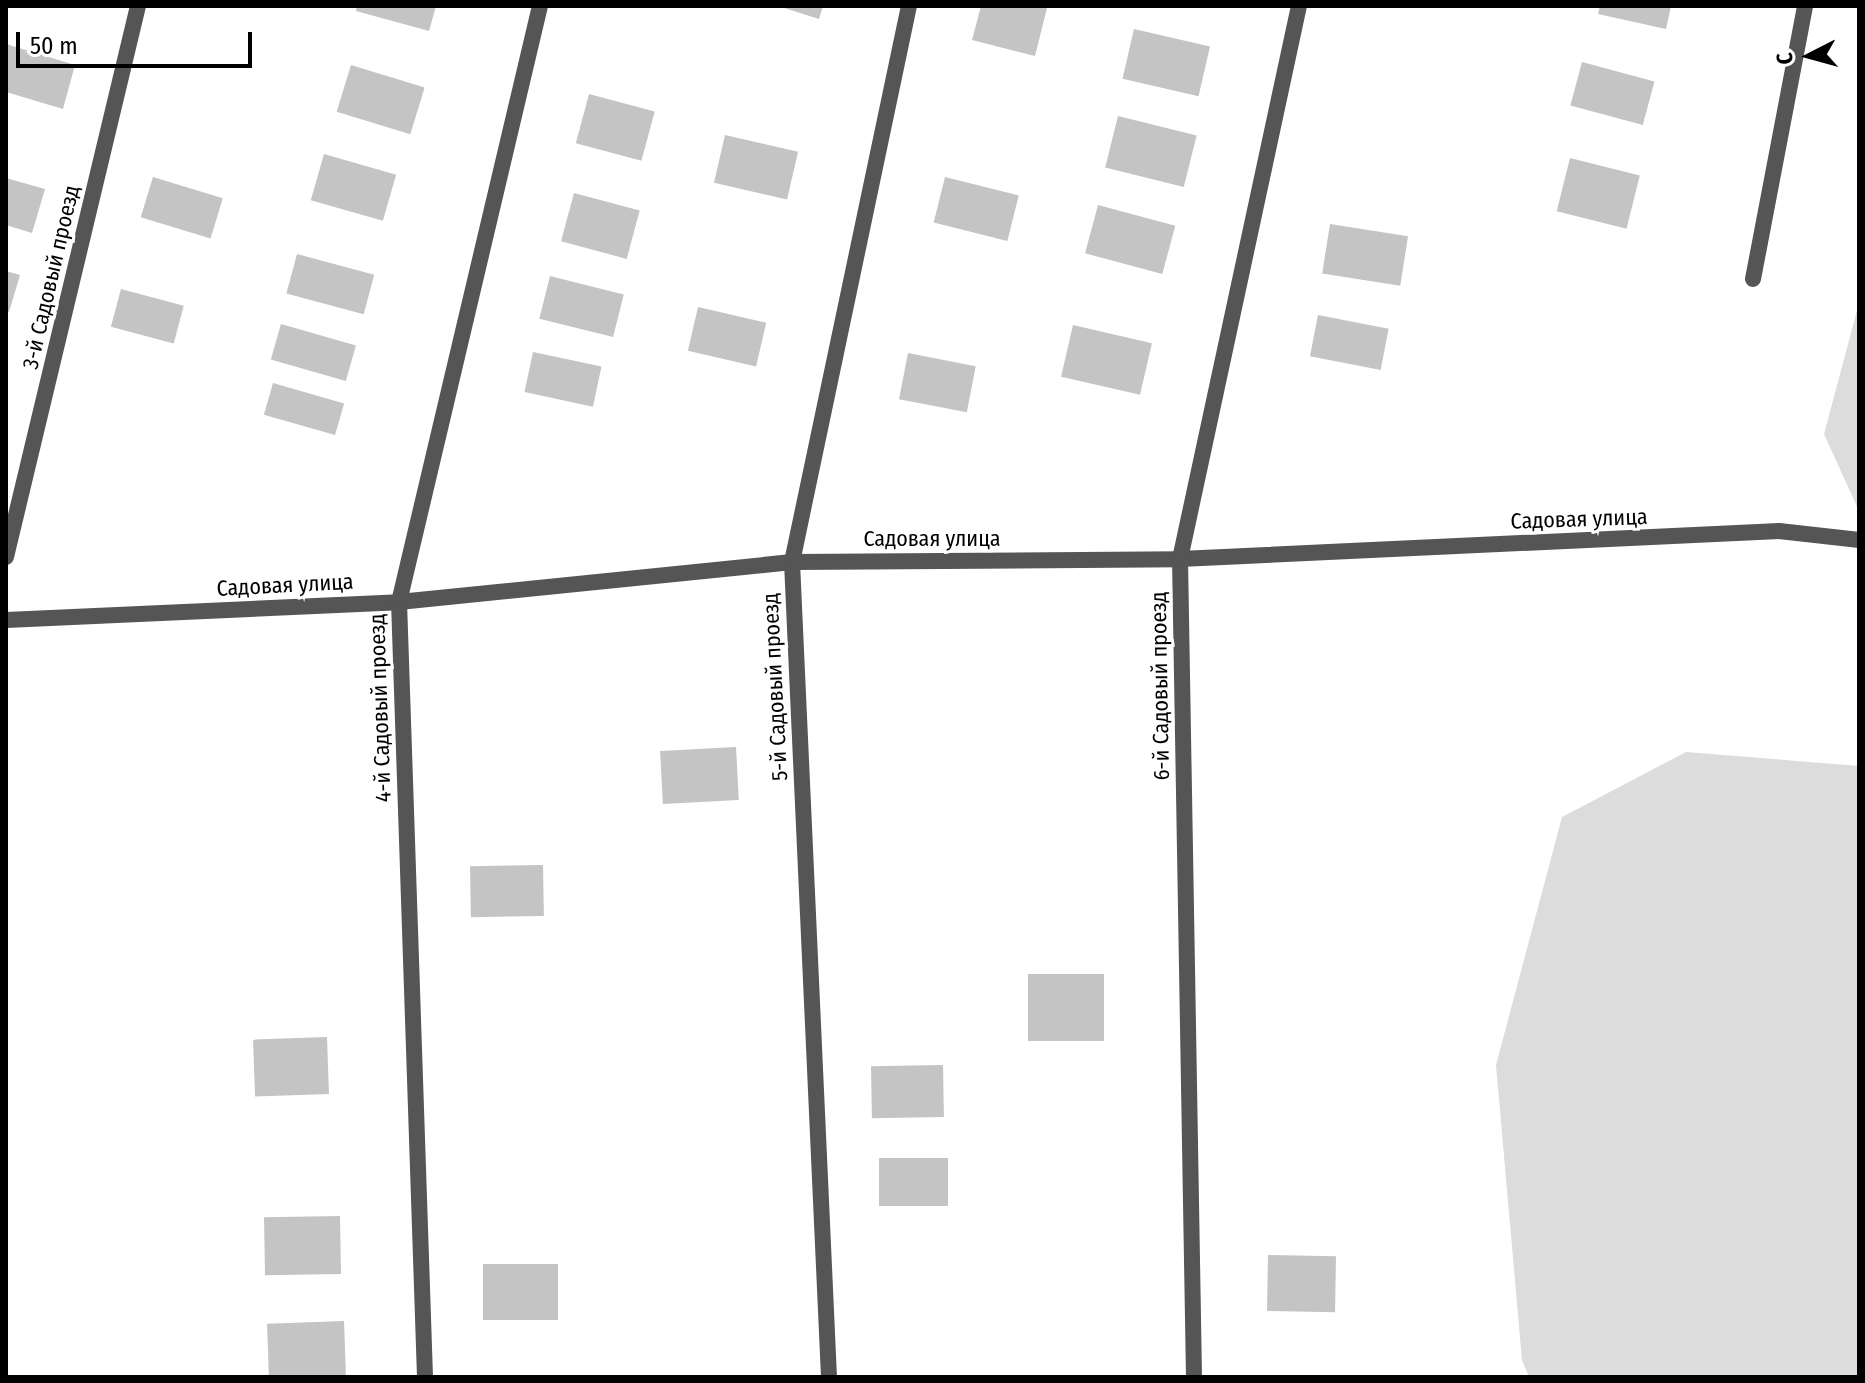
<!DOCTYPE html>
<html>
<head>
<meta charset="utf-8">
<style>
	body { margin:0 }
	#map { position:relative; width:1865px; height:1383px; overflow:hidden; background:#fff; font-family:"Fira Sans Condensed",sans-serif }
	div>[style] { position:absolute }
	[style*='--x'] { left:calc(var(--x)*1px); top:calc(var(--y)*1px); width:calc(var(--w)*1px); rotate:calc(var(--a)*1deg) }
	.green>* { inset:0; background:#dcdcdc }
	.building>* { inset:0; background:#c4c4c4; transform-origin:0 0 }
	.minor>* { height:16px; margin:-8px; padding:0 8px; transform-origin:8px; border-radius:8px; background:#555 }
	span { translate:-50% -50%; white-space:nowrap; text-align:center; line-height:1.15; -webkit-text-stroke:6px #fff; paint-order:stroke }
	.street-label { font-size:22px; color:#000 }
	.frame { position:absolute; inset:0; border:8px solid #000; pointer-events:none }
	.north { position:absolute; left:1769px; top:16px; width:80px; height:80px; -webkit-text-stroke:6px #fff; paint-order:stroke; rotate:264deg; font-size:22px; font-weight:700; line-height:32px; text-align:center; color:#000 }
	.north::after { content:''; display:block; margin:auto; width:28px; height:36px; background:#000; clip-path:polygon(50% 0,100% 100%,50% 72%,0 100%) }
	.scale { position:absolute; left:16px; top:32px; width:236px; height:36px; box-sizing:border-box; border:4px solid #000; border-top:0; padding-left:10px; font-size:24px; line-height:28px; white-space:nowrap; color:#000; -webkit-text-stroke:6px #fff; paint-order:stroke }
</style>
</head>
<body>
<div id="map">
	<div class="green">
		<div style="clip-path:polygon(1859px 303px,1859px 511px,1824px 434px)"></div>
		<div style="clip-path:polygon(1686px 752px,1859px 766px,1859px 1377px,1529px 1377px,1522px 1360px,1496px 1065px,1562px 817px)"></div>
	</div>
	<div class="building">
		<div style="clip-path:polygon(357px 6px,436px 6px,429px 31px,356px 11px)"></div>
		<div style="clip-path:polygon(778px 6px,823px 6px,819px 19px)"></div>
		<div style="clip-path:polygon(981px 6px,1047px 8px,1035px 56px,972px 40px)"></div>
		<div style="clip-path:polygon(1600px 6px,1671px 6px,1666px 29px,1598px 14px)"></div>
		<div style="left:1134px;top:29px;width:78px;height:51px;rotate:13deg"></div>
		<div style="clip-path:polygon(6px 44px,75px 65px,63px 109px,6px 92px)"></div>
		<div style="left:1582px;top:62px;width:75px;height:45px;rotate:15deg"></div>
		<div style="left:351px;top:65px;width:77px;height:49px;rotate:17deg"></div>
		<div style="left:589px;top:94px;width:68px;height:51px;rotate:15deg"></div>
		<div style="left:1118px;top:116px;width:81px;height:53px;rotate:14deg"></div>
		<div style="left:725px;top:135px;width:75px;height:49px;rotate:13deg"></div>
		<div style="left:324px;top:154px;width:75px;height:48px;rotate:16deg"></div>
		<div style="left:1570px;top:158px;width:72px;height:55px;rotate:14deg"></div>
		<div style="left:153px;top:177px;width:73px;height:42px;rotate:17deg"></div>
		<div style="left:945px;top:177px;width:76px;height:47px;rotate:14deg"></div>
		<div style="clip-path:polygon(6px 178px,45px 189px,32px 233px,6px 225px)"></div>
		<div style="left:574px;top:193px;width:68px;height:50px;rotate:15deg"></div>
		<div style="left:1098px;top:205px;width:80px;height:50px;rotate:15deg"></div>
		<div style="left:1330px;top:224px;width:79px;height:50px;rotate:9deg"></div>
		<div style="left:297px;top:254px;width:80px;height:41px;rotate:15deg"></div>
		<div style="clip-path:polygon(6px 271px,20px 275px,9px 312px,6px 311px)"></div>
		<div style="left:550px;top:276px;width:76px;height:44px;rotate:14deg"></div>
		<div style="left:121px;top:289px;width:65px;height:39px;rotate:15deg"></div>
		<div style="left:698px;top:307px;width:70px;height:45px;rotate:13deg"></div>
		<div style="left:1318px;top:315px;width:72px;height:42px;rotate:11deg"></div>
		<div style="left:281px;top:324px;width:78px;height:37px;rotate:16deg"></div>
		<div style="left:1073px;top:325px;width:81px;height:53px;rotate:13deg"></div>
		<div style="left:533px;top:352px;width:70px;height:41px;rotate:12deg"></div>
		<div style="left:908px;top:353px;width:69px;height:47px;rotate:11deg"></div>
		<div style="left:273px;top:383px;width:74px;height:33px;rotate:16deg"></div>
		<div style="left:736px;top:747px;width:53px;height:76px;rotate:87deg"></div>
		<div style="left:543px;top:865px;width:51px;height:73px;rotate:89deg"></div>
		<div style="left:1028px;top:974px;width:76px;height:67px"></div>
		<div style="left:327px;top:1037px;width:57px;height:74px;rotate:88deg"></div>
		<div style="left:943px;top:1065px;width:52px;height:72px;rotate:89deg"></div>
		<div style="left:879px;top:1158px;width:69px;height:48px"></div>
		<div style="left:340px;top:1216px;width:58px;height:76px;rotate:89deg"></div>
		<div style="left:1268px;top:1255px;width:68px;height:56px;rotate:1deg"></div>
		<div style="left:483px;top:1264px;width:75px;height:56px"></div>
		<div style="left:344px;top:1321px;width:56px;height:77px;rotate:88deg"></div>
	</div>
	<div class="minor">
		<div style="--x:1753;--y:279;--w:278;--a:-79.2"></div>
		<div style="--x:6;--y:557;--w:567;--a:-76.53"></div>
		<div style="--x:6;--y:620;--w:393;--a:-2.6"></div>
		<div style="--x:399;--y:602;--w:395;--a:-5.8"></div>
		<div style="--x:792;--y:562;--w:388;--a:-0.4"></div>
		<div style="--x:1180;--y:559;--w:600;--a:-2.68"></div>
		<div style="--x:1779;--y:531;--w:81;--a:6.4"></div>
		<div style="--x:425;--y:1377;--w:775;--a:-91.92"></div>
		<div style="--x:399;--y:602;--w:612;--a:-76.69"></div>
		<div style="--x:829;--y:1377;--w:816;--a:-92.6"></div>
		<div style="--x:792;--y:562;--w:568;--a:-78.12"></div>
		<div style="--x:1194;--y:1377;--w:818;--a:-90.98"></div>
		<div style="--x:1180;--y:559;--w:566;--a:-77.86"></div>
	</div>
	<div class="street-label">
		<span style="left:51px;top:277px;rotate:-77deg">3-й Садовый проезд</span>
		<span style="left:1579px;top:519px;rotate:-2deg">Садовая улица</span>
		<span style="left:932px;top:539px">Садовая улица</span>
		<span style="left:285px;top:585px;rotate:-3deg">Садовая улица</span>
		<span style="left:1160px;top:686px;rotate:-91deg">6-й Садовый проезд</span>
		<span style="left:775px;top:687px;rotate:-93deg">5-й Садовый проезд</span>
		<span style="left:380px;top:708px;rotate:-92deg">4-й Садовый проезд</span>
	</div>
	<div class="frame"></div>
	<div class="north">С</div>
	<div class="scale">50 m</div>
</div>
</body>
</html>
